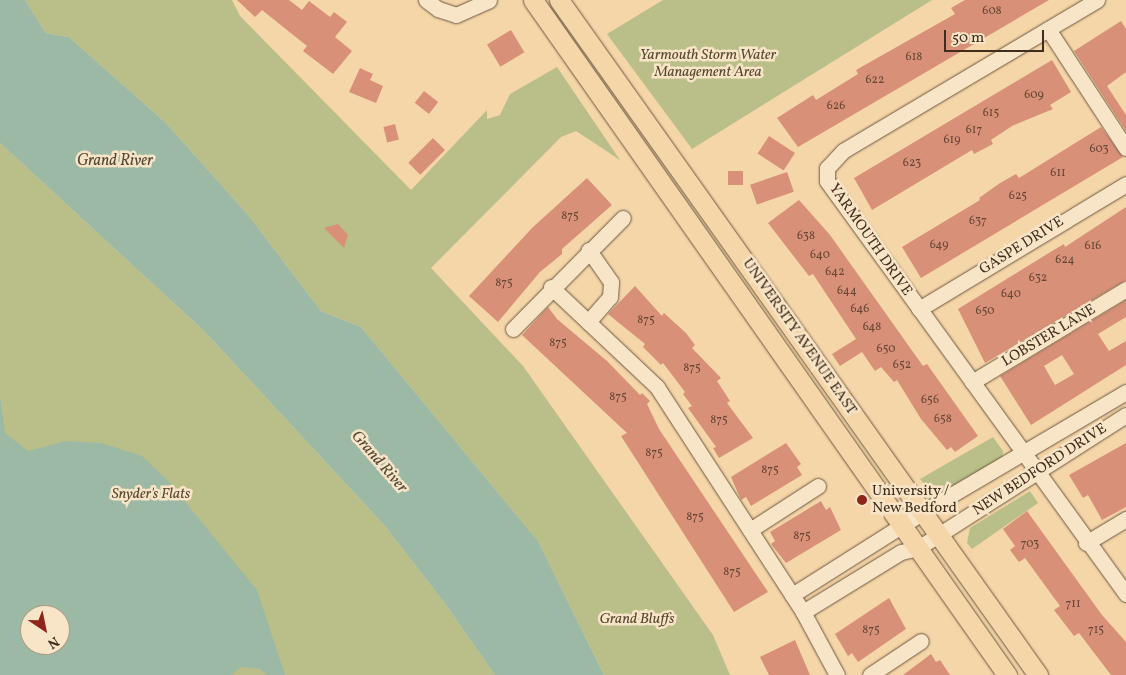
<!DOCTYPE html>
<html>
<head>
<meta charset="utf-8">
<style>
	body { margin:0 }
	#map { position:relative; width:1126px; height:675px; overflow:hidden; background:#f5d6a8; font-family:Vollkorn,serif }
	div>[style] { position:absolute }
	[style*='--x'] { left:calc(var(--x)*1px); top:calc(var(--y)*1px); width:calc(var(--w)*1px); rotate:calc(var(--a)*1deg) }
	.green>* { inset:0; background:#babe89 }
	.water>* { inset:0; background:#9cb9a6 }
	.building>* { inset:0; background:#d99078; transform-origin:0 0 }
	.roads { filter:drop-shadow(0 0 1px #6d5740) drop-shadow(0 0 1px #6d5740) }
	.minor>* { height:15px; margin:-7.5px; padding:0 7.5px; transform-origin:7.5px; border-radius:7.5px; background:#f8e4c6 }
	.major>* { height:19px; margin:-9.5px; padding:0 9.5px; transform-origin:9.5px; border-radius:9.5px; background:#f5d6a8 }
	.dots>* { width:14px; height:14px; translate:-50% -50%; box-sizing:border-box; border:2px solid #f8e4c6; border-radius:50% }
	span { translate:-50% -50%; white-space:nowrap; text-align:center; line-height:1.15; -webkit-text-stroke:5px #f8e4c6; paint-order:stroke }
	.number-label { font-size:12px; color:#664634 }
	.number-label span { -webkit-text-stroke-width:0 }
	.park-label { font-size:15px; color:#584a33; font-style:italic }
	.street-label { font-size:15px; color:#402d1d }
	.poi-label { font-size:15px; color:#402d1d }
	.left { translate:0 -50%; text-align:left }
	.water-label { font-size:16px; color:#524938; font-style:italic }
	.north { position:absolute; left:20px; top:605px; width:50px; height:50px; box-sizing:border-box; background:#f8e4c6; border:1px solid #ae9b82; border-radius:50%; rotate:146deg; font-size:14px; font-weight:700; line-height:20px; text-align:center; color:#402d1d }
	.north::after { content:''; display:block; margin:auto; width:18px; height:22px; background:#8f2418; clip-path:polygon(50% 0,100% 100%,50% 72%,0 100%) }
	.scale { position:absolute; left:944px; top:30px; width:100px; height:22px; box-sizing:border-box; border:2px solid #402d1d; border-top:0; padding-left:6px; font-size:15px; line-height:18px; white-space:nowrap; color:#402d1d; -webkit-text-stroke:4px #f8e4c6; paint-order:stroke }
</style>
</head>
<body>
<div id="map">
	<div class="green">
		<div style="clip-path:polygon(25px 0,232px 0,240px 16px,411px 190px,487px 110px,487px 119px,500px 115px,510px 94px,557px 67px,620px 160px,576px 131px,561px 137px,431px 268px,523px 366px,713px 635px,730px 675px,604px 675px,538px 541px,361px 327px,321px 311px,249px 216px,166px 123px,69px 37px,46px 33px)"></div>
		<div style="clip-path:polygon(663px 0,932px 0,692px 149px,607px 34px)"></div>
		<div style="clip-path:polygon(evenodd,0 143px,204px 331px,385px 526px,446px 605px,495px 675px,0 675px,0 143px,30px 615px,60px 615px,60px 645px,30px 645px,30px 615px)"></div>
		<div style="clip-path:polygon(993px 437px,1003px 451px,1002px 460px,951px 492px,928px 489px,920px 479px)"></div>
		<div style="clip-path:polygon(1030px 491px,1038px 503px,972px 549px,967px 543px,970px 528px)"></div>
	</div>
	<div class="water">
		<div style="clip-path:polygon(0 0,25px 0,46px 33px,69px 37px,166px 123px,249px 216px,321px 311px,361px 327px,538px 541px,604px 675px,495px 675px,446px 605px,385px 526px,204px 331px,0 143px)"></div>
		<div style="clip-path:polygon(evenodd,0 396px,5px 433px,28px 451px,66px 441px,101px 443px,142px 456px,169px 482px,257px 590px,285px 675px,267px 675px,260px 669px,241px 667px,231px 675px,0 675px,0 396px,30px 615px,60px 615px,60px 645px,30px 645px,30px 615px)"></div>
	</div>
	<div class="building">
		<div style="clip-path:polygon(237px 0,289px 0,302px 10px,309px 1px,330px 17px,334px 12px,347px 22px,335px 37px,352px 51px,333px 74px,303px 51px,307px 46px,262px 10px,255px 17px)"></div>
		<div style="clip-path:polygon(965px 0,1049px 0,798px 147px,777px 118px,813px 95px,816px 100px,858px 74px,856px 70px,955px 14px,951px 8px)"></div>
		<div style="clip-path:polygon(1121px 21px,1126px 29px,1126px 72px,1107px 86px,1126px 115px,1126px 131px,1074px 51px)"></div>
		<div style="left:511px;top:30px;width:26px;height:28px;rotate:59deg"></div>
		<div style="clip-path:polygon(1052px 60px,1071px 92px,1050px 105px,1053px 109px,1012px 126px,991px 140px,993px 144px,974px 154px,972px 150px,872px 210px,854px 178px)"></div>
		<div style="clip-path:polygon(360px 68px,373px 74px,370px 80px,383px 86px,376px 103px,349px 92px)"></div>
		<div style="left:424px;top:91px;width:18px;height:15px;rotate:38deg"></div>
		<div style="left:395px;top:124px;width:16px;height:12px;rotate:76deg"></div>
		<div style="clip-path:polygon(1101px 127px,1123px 157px,921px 278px,902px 247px,980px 200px,979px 198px,1000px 183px,1016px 174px,1019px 178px)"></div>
		<div style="left:769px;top:136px;width:31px;height:21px;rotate:33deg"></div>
		<div style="left:433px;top:138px;width:17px;height:35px;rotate:45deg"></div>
		<div style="left:728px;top:171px;width:15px;height:14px"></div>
		<div style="left:787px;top:172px;width:21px;height:39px;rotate:71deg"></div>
		<div style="clip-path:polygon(587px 178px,612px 205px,562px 249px,562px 254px,540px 272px,498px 322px,469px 296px,532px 228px)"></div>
		<div style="clip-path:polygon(799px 200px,830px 235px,923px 366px,927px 364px,978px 436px,955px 452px,951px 447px,947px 450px,921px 419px,897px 380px,894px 382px,881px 367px,875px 371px,862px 352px,840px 366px,832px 354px,856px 339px,813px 274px,809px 276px,768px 223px)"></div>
		<div style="clip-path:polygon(1126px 207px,1126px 280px,985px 363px,958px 309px,1052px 251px,1064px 244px,1065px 247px)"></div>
		<div style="clip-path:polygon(338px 224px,348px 235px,344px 248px,324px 228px)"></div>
		<div style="clip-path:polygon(635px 286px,662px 316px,664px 313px,686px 333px,695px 345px,692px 348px,721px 378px,717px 381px,730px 401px,727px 403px,753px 438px,719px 458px,713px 448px,716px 447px,688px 408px,692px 406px,683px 394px,685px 392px,663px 363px,661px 365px,643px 347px,645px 344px,608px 314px)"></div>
		<div style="clip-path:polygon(evenodd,1126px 300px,1126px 317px,1098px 334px,1109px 351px,1126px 341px,1126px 365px,1031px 425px,1000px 376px,1126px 300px,1062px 355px,1074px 374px,1055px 385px,1044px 366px,1062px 355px)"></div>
		<div style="clip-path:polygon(548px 307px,557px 319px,607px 361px,640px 395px,642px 393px,650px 401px,647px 404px,659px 429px,768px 592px,734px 612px,621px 436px,627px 433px,522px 335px)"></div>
		<div style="clip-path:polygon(786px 443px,801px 464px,797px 467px,802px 475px,751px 506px,746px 497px,741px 500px,731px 477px)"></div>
		<div style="clip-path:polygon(1126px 443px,1126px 507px,1102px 520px,1088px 495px,1083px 498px,1069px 475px)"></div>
		<div style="clip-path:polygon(821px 501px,826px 510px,830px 507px,841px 530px,786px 563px,771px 544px,775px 541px,770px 532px)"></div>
		<div style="clip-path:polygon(1027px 511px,1102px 615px,1126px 642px,1126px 675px,1111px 675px,1079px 633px,1074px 636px,1054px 610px,1060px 606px,1025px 558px,1019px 562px,1010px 550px,1015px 546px,1003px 529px)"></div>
		<div style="clip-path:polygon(889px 598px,906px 629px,858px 662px,852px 653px,848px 656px,835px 634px)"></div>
		<div style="clip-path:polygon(795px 640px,810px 675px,769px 675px,760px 657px)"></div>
		<div style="clip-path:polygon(931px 654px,936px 662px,940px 660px,950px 675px,903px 675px)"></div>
	</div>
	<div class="roads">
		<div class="minor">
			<div style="--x:426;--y:0;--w:15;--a:37"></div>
			<div style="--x:438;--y:9;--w:19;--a:18"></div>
			<div style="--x:456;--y:15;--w:36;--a:-24"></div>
			<div style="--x:1097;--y:0;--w:295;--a:149.3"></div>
			<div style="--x:843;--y:151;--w:23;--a:133"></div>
			<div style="--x:827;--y:168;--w:13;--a:90"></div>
			<div style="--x:827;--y:181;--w:510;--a:54.1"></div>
			<div style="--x:1048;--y:29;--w:142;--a:56.8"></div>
			<div style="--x:551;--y:287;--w:146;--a:43.3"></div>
			<div style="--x:657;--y:387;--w:268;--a:57"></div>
			<div style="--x:803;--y:612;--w:72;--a:61.6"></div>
			<div style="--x:919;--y:309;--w:242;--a:-31.1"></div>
			<div style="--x:588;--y:322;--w:33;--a:-49"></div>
			<div style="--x:610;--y:297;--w:15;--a:-86"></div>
			<div style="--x:611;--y:282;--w:39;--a:-125"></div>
			<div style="--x:513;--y:329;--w:156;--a:-45.3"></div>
			<div style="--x:972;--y:382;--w:180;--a:-31.1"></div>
			<div style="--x:750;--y:530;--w:81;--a:-32.9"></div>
			<div style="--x:1086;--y:543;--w:47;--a:-31"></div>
			<div style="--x:792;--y:595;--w:170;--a:-32.3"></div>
			<div style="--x:936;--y:504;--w:221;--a:-30.5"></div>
			<div style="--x:803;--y:612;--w:115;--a:-31.5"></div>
			<div style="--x:901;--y:552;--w:17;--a:-13"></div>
			<div style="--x:918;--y:548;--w:247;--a:-32.6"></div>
			<div style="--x:870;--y:675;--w:61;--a:-33.7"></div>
		</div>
		<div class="major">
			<div style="--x:533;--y:0;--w:825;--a:54.92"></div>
			<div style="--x:559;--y:0;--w:828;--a:54.64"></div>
		</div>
	</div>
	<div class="dots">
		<div style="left:862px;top:500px;background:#8f2418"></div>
	</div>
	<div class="number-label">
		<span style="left:992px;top:12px">608</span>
		<span style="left:914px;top:58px">618</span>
		<span style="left:875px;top:81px">622</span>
		<span style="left:1034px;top:96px">609</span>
		<span style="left:836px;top:107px">626</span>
		<span style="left:991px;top:114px">615</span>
		<span style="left:974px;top:131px">617</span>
		<span style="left:952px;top:141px">619</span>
		<span style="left:1099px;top:150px">603</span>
		<span style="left:912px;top:164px">623</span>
		<span style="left:1058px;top:174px">611</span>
		<span style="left:1018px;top:197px">625</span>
		<span style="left:570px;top:217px">875</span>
		<span style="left:978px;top:222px">637</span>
		<span style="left:806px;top:237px">638</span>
		<span style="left:939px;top:246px">649</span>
		<span style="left:1093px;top:247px">616</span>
		<span style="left:820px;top:256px">640</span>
		<span style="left:1065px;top:261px">624</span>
		<span style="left:835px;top:273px">642</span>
		<span style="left:1038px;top:279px">632</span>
		<span style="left:504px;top:284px">875</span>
		<span style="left:847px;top:292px">644</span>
		<span style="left:1011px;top:295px">640</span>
		<span style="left:860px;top:310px">646</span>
		<span style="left:985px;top:312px">650</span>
		<span style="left:646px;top:321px">875</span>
		<span style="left:872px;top:328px">648</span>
		<span style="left:558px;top:344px">875</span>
		<span style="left:886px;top:350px">650</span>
		<span style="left:902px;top:366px">652</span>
		<span style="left:692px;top:369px">875</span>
		<span style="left:618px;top:398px">875</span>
		<span style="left:930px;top:401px">656</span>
		<span style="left:943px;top:420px">658</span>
		<span style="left:719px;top:421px">875</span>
		<span style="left:654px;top:454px">875</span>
		<span style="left:770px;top:471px">875</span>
		<span style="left:695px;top:518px">875</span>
		<span style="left:802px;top:537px">875</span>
		<span style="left:1030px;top:545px">703</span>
		<span style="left:732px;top:573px">875</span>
		<span style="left:1073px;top:605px">711</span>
		<span style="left:871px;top:631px">875</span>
		<span style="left:1096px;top:631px">715</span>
	</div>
	<div class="park-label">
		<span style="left:708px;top:64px">Yarmouth Storm Water<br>Management Area</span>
		<span style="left:151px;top:495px">Snyder's Flats</span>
		<span style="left:637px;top:620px">Grand Bluffs</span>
	</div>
	<div class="street-label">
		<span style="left:870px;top:240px;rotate:55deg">YARMOUTH DRIVE</span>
		<span style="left:1022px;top:246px;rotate:-32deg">GASPE DRIVE</span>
		<span style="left:1049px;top:336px;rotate:-31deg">LOBSTER LANE</span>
		<span style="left:799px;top:337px;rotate:55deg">UNIVERSITY AVENUE EAST</span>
		<span style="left:1040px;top:470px;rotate:-33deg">NEW BEDFORD DRIVE</span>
	</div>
	<div class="poi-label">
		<span class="left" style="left:872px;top:500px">University /<br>New Bedford</span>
	</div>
	<div class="water-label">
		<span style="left:115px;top:161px">Grand River</span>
		<span style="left:379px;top:462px;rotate:49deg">Grand River</span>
	</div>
	<div class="north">N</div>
	<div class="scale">50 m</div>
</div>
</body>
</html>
